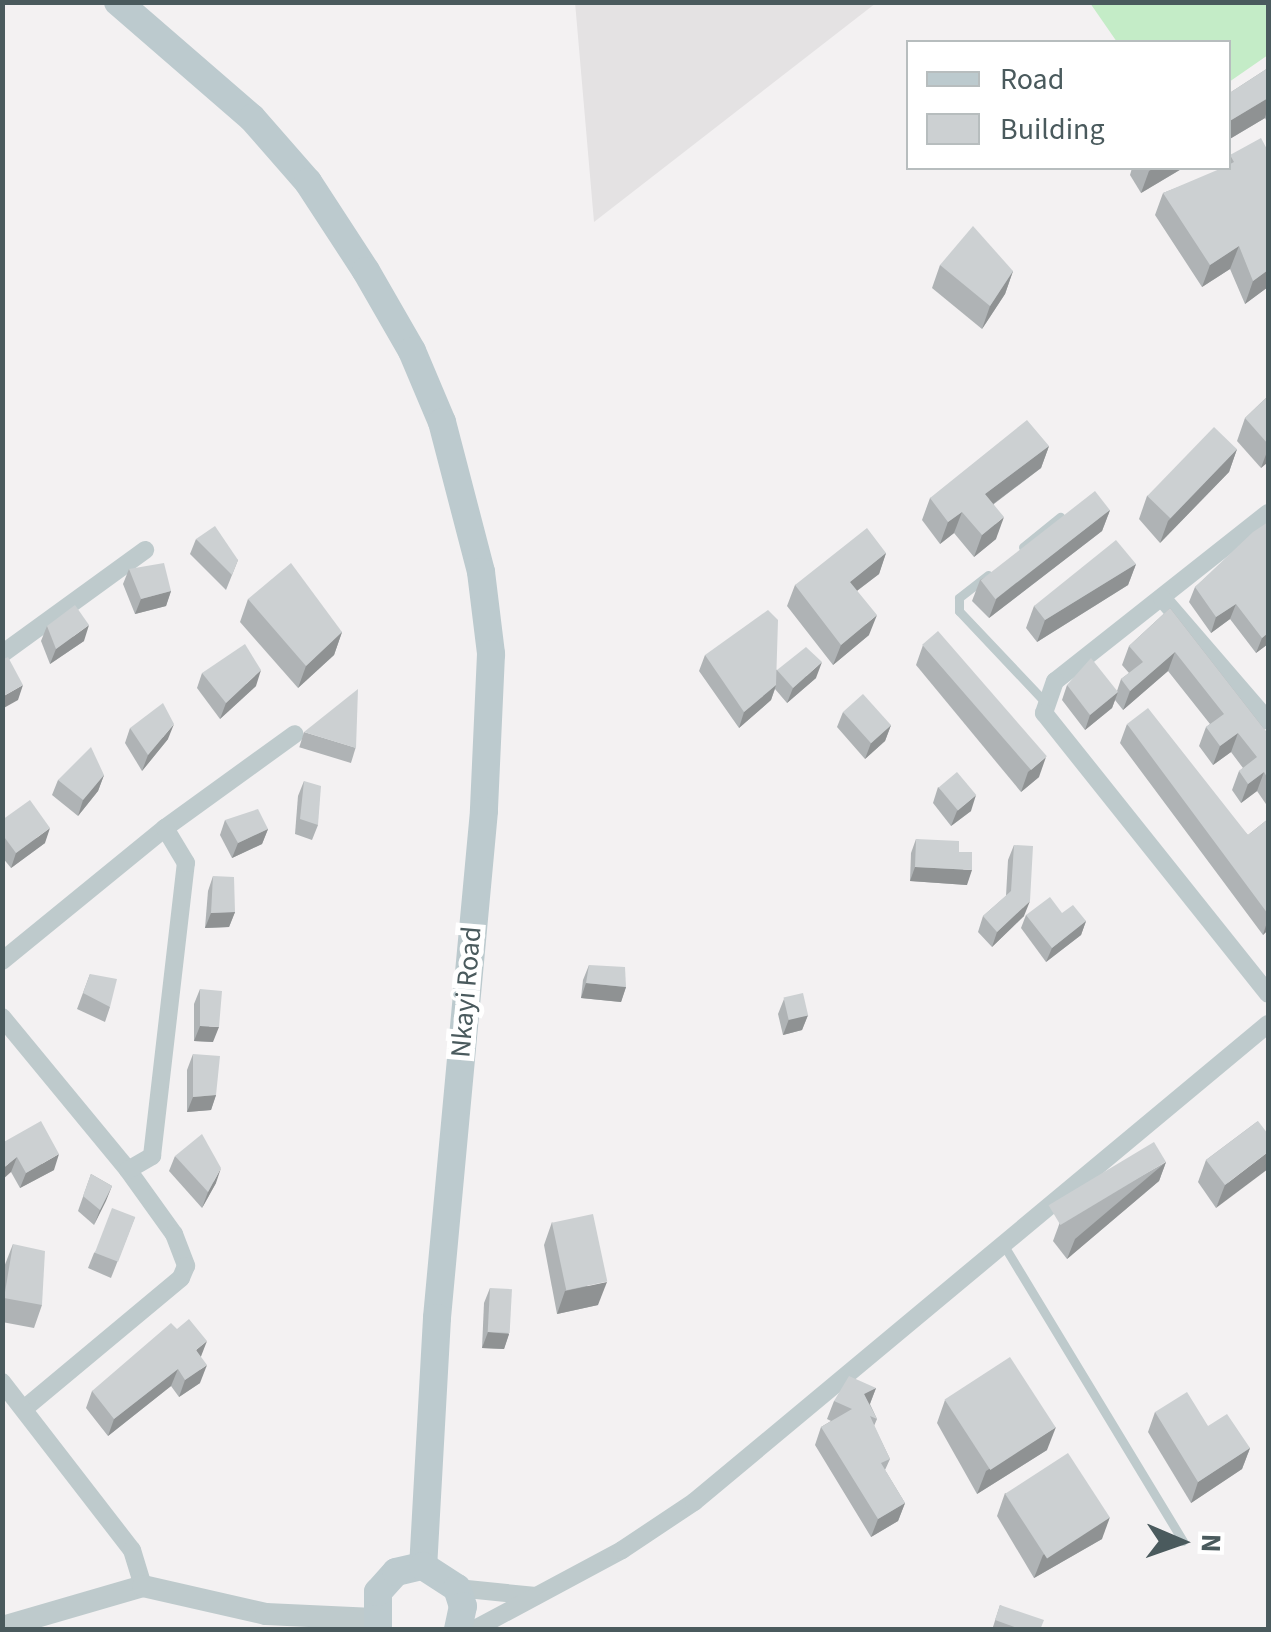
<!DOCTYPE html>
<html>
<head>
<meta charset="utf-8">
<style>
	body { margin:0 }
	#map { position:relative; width:1271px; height:1632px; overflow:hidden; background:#f3f1f2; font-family:"Source Sans 3",sans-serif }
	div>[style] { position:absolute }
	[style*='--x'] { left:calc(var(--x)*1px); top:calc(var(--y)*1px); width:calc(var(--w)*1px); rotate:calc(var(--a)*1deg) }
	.education>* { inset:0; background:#e4e2e3 }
	.green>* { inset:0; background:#c4ecc7 }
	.service>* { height:9px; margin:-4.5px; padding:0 4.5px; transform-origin:4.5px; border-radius:4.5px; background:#becacc }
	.minor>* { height:18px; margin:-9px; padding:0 9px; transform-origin:9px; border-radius:9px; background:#becacc }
	.tertiary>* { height:22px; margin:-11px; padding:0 11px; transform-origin:11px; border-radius:11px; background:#becacc }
	.secondary>* { height:28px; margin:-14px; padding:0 14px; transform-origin:14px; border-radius:14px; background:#bccace }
	.wall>* { inset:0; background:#afb3b5; transform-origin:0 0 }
	.shaded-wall>* { inset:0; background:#8f9293 }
	.building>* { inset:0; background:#ccd0d2; transform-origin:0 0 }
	span { translate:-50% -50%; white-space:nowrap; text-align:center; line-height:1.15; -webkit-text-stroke:10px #fff; paint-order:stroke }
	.street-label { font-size:28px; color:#4a5a5d }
	.frame { position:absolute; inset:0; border:5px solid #4a5a5d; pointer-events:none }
	.legend { position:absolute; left:906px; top:40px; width:325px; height:130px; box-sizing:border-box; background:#fff; border:2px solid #b7bdbe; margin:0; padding:12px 18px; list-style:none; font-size:30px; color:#4a5a5d }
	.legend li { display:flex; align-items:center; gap:20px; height:50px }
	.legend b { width:50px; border:2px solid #b7bdbe }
	.north { position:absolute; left:1131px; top:1492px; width:100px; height:100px; -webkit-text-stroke:8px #fff; paint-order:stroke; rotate:92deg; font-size:28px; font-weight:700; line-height:40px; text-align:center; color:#4a5a5d }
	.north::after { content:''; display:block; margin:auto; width:35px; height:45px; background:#4a5a5d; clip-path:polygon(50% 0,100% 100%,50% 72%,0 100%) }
</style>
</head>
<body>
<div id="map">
	<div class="education">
		<div style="clip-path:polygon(575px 2px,876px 2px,876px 3px,594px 222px)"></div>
	</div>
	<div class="green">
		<div style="clip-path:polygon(1090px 3px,1268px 3px,1268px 55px,1229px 82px,1228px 42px,1117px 42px)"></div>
	</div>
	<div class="service">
		<div style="--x:1023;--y:547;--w:48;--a:-39"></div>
		<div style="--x:988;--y:575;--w:37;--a:142"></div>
		<div style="--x:959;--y:598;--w:13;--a:90"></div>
		<div style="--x:959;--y:611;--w:124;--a:46.6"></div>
		<div style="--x:1003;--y:1244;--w:347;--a:58.8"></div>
	</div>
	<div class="minor">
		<div style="--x:1268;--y:513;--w:271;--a:141.7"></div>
		<div style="--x:1055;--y:681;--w:34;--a:109"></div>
		<div style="--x:1044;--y:713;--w:359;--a:51.4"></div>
		<div style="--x:1162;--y:598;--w:162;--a:49.2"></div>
		<div style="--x:2;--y:654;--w:177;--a:-36"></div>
		<div style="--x:2;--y:961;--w:210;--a:-39.2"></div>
		<div style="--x:165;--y:828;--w:160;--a:-35.9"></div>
		<div style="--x:2;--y:1017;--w:198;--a:50.5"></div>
		<div style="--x:128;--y:1170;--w:79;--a:54.3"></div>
		<div style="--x:174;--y:1234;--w:34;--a:69"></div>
		<div style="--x:186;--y:1266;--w:13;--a:113"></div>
		<div style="--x:181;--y:1278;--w:204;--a:140.2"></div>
		<div style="--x:128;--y:1170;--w:28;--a:-30"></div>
		<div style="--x:152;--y:1156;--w:295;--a:-83.4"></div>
		<div style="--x:186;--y:863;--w:41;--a:-121"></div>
		<div style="--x:2;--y:1382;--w:212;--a:52.3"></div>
		<div style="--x:132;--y:1550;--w:38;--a:73"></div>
		<div style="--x:457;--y:1588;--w:79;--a:5.8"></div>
		<div style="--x:473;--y:1630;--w:169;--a:-28.2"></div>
		<div style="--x:622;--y:1550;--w:87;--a:-33.7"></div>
		<div style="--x:694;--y:1502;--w:747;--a:-39.79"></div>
	</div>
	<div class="tertiary">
		<div style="--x:2;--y:1627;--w:147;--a:-16.2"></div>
		<div style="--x:143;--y:1586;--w:126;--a:12.8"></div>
		<div style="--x:266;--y:1614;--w:108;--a:2.7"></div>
	</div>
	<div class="secondary">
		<div style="--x:118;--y:2;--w:177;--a:40.9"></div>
		<div style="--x:252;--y:118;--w:85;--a:48.8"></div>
		<div style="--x:308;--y:182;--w:106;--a:56.9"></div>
		<div style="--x:366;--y:271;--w:92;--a:60.1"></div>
		<div style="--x:412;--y:351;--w:77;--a:67.1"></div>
		<div style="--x:442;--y:422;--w:155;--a:75.4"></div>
		<div style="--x:481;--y:572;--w:83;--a:83"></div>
		<div style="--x:491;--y:654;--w:157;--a:92.6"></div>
		<div style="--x:484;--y:811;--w:509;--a:95.3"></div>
		<div style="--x:437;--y:1318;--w:248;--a:93.2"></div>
		<div style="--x:378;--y:1630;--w:38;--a:-90"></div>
		<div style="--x:378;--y:1592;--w:27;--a:-48"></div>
		<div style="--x:396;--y:1572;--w:28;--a:-13"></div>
		<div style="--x:423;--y:1566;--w:40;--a:32.9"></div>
		<div style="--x:457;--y:1588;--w:19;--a:72"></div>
		<div style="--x:463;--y:1606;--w:25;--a:102"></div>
	</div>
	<div class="wall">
		<div style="clip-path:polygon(1268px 68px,1268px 124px,1265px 118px,1228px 140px,1228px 94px)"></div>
		<div style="clip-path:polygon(1268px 151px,1268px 287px,1245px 304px,1230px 269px,1202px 287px,1155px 215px,1163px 193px,1228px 168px,1230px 155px)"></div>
		<div style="clip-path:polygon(1132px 168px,1183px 168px,1141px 193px,1130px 175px)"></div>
		<div style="clip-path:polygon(940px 265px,1013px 271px,1005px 294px,982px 329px,932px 288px)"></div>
		<div style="clip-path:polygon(1268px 396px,1268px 462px,1261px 468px,1237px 441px,1245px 418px)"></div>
		<div style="clip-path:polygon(1049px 446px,1041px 468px,994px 504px,996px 539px,974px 557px,954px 533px,940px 544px,922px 520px,930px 498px)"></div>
		<div style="clip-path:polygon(1237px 449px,1229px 472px,1160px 543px,1139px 519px,1147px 496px)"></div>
		<div style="clip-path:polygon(1110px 510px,1102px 531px,989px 618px,972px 601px,980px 580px)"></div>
		<div style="clip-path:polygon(1268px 522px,1268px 644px,1256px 653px,1230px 619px,1211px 633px,1189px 602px,1195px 587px)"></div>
		<div style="clip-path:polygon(196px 539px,238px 560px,226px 590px,190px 554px)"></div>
		<div style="clip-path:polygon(886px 553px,879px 574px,857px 591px,869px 635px,833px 665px,787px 606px,795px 585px)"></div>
		<div style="clip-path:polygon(1136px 564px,1128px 585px,1037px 642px,1026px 628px,1034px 606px)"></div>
		<div style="clip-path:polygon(129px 569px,171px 591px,166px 606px,135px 614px,123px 584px)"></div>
		<div style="clip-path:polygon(248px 599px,342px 632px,334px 655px,298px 688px,240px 622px)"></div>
		<div style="clip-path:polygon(1170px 608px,1268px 734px,1268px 807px,1257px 791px,1241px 803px,1232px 790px,1239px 771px,1243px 768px,1231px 752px,1213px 765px,1199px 746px,1206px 727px,1210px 724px,1168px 671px,1123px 710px,1115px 700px,1112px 708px,1085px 730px,1062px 700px,1067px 685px,1117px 691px,1121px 679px,1129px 673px,1122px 665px,1129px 646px)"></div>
		<div style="clip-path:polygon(47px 626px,84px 641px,50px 664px,41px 641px)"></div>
		<div style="clip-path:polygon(923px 645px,1039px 777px,1021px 792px,916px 665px)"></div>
		<div style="clip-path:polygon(705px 655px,816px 678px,787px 703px,775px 689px,771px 700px,739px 728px,699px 671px)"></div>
		<div style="clip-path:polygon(202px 673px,256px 686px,220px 719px,197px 688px)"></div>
		<div style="clip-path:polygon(843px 712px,891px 725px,885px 741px,865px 759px,837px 727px)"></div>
		<div style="clip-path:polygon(1127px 724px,1248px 835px,1268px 819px,1268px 930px,1263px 935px,1120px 743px)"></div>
		<div style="clip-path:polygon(130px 728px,168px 739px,142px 771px,125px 743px)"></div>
		<div style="left:304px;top:732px;width:54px;height:16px;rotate:17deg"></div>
		<div style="clip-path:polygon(104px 775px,98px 791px,78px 816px,52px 795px,58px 780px)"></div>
		<div style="clip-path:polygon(304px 781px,318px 825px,312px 840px,295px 834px,298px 796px)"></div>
		<div style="clip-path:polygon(938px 787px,971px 811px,951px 826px,933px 803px)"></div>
		<div style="clip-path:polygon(2px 820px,45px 843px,11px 868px,2px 857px)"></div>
		<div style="clip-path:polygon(225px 820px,268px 829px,262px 844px,232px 858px,220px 835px)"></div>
		<div style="clip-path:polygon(916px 839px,959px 852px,967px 885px,910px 881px,911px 853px)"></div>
		<div style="clip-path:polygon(1014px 845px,1024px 916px,992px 947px,978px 932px,983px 916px,1006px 896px,1008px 860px)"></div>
		<div style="clip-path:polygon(213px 876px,235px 912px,229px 927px,205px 928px,208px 891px)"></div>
		<div style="clip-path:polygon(1062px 913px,1086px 921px,1081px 935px,1046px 962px,1021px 928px,1026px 915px)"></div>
		<div style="clip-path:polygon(589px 965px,626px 987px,621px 1002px,581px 998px,583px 980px)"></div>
		<div style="clip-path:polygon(90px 974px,110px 1007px,105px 1022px,77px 1009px)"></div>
		<div style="clip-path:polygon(200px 989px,213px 1042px,194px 1041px,194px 1004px)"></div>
		<div style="clip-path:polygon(784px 999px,808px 1015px,802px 1030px,783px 1035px,778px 1014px)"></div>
		<div style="clip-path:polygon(193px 1054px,216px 1095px,211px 1110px,187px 1112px,187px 1070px)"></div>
		<div style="clip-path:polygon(1258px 1121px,1216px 1208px,1198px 1182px,1206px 1160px)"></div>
		<div style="clip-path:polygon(2px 1143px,54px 1170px,20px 1188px,11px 1172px)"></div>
		<div style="clip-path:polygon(175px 1156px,216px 1183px,202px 1208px,169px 1171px)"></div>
		<div style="clip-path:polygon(1166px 1162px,1159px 1181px,1067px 1259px,1053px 1241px,1060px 1222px)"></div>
		<div style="clip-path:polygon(91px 1174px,112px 1186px,94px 1225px,78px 1211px)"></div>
		<div style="clip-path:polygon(135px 1217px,111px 1278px,88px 1268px,94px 1253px)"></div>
		<div style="clip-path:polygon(552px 1222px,598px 1305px,557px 1314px,544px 1245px)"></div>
		<div style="clip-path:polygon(13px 1244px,42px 1305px,34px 1328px,2px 1322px,2px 1279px,4px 1267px)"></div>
		<div style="clip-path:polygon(490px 1288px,509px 1334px,504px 1349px,482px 1348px,484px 1303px)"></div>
		<div style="clip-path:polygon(201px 1357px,200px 1383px,179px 1397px,171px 1386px,108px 1436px,86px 1408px,92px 1391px)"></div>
		<div style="clip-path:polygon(876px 1388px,870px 1404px,877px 1419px,874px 1426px,890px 1459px,885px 1470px,905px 1503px,898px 1521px,871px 1537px,815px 1445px,821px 1427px,831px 1421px,827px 1419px,834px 1401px)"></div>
		<div style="clip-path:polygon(945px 1400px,1047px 1450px,977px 1494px,937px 1423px)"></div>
		<div style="clip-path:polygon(1155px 1412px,1208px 1426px,1250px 1448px,1242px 1469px,1191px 1503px,1148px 1432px)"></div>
		<div style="clip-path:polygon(1005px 1493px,1102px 1539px,1034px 1578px,997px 1516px)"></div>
		<div style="clip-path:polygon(1000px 1605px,1040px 1630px,992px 1630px)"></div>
	</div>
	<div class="shaded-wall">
		<div style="clip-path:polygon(1268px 98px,1268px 107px,1265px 118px,1228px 140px,1228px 122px)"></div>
		<div style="clip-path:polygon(1154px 168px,1183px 168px,1141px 193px,1149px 171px)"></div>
		<div style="clip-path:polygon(1239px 246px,1230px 269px,1202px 287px,1210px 265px)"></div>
		<div style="clip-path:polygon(1268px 270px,1268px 287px,1245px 304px,1253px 281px)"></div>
		<div style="clip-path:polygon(1013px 271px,1005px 294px,982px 329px,990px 306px)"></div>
		<div style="clip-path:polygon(1049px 446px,1041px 468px,977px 516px,985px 494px)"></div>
		<div style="clip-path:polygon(1237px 449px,1229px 472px,1160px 543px,1168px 521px)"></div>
		<div style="clip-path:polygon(1268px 449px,1268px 462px,1261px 468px)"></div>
		<div style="clip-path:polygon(1110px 510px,1102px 531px,989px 618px,997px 597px)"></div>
		<div style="clip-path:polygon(962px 512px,954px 533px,940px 544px,948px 522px)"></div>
		<div style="clip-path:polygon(1004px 517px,996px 539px,974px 557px,982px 535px)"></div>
		<div style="clip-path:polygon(886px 553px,879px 574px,842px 602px,850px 582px)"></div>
		<div style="clip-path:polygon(1136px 564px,1128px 585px,1037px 642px,1045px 620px)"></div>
		<div style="clip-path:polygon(171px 591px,166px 606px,135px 614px,141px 599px)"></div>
		<div style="clip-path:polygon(1236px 604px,1230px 619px,1211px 633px,1216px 617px)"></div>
		<div style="clip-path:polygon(877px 615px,869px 635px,833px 665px,841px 645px)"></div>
		<div style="clip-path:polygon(89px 625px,84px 641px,50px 664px,56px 649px)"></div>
		<div style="clip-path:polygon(342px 632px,334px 655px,298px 688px,306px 666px)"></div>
		<div style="clip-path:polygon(1268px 633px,1268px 644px,1256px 653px,1262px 638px)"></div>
		<div style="clip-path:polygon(1175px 652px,1168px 671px,1123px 710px,1130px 691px)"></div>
		<div style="clip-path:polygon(822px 662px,816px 678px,787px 703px,793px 688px)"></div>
		<div style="clip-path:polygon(261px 670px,256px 686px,220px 719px,226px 703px)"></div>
		<div style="clip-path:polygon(23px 685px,18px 700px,2px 709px,2px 697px)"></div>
		<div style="clip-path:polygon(776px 685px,771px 700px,739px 728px,744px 712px)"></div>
		<div style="clip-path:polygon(1118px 692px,1112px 708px,1085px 730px,1090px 715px)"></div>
		<div style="clip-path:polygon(174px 724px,168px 739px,142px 771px,148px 755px)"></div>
		<div style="clip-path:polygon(891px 725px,885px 741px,865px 759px,871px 743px)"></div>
		<div style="clip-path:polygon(1238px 733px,1231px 752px,1213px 765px,1220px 746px)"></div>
		<div style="clip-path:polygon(1046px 757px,1039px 777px,1021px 792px,1028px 772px)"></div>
		<div style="clip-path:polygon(1264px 772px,1257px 791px,1241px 803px,1248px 784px)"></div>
		<div style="clip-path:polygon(104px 775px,98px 791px,78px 816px,83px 800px)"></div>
		<div style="clip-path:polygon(976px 795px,971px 811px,951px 826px,957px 811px)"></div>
		<div style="clip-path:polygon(50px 828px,45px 843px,11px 868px,16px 853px)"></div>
		<div style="clip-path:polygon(268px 829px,262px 844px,232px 858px,238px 843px)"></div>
		<div style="clip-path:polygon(915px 867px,972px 870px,967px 885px,910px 881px)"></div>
		<div style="clip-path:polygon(1030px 901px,1024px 916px,992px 947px,997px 932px)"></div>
		<div style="clip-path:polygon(235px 912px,229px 927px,205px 928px,211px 913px)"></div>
		<div style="clip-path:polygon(1268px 919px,1268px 930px,1263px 935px)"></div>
		<div style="clip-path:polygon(1086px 921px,1081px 935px,1046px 962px,1052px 948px)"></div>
		<div style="clip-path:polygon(586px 983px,626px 987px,621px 1002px,581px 998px)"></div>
		<div style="clip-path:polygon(808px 1015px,802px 1030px,783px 1035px,789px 1019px)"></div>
		<div style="clip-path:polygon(200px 1026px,219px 1027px,213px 1042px,194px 1041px)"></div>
		<div style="clip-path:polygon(216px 1095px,211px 1110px,187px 1112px,193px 1097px)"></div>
		<div style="clip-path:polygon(1268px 1152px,1268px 1169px,1216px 1208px,1225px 1185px)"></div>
		<div style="clip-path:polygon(59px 1154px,54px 1170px,20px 1188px,26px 1173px)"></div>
		<div style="clip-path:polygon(17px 1157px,11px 1172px,2px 1180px,2px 1169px)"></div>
		<div style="clip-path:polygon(1166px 1162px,1159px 1181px,1067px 1259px,1075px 1239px)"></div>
		<div style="clip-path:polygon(221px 1168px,216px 1183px,202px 1208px,208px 1192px)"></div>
		<div style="clip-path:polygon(112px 1186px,106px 1201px,94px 1225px,100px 1210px)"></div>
		<div style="clip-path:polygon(607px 1282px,598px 1305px,557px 1314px,565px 1291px)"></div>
		<div style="clip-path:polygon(488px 1332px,509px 1334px,504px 1349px,482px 1348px)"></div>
		<div style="clip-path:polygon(207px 1341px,200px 1359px,196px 1350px)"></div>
		<div style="clip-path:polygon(207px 1365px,200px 1383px,179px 1397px,185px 1380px)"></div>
		<div style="clip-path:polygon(178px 1369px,171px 1386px,108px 1436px,114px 1419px)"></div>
		<div style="clip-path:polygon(876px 1388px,869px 1406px,864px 1394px)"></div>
		<div style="clip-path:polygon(1056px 1427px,1047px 1450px,977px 1494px,986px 1471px)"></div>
		<div style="clip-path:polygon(1250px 1448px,1242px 1469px,1191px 1503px,1198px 1482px)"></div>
		<div style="clip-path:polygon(905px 1503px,898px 1521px,871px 1537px,878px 1519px)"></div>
		<div style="clip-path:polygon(1110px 1517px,1102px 1539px,1034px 1578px,1043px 1555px)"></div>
	</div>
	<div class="building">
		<div style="clip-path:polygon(1268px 68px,1268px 98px,1228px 122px,1228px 94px)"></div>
		<div style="clip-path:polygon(1261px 138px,1268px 151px,1268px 270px,1253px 281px,1239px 246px,1210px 265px,1163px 193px,1222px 168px,1228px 168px,1228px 165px,1234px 162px,1230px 155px)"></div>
		<div style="clip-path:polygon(973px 226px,1013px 271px,990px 306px,940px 265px)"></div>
		<div style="clip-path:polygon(1268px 396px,1268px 444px,1245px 418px)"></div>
		<div style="clip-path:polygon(1027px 420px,1049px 446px,985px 494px,1004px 517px,982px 535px,962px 512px,948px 522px,930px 498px)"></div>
		<div style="left:1214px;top:427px;width:32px;height:96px;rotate:44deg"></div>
		<div style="left:1095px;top:491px;width:24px;height:145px;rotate:52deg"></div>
		<div style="clip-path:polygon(1268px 522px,1268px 633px,1262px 638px,1236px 604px,1216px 617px,1195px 587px,1253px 532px)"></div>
		<div style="clip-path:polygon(215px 526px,238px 560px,232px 575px,196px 539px)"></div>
		<div style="clip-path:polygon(867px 528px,886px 553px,850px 582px,877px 615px,841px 645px,795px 585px)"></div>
		<div style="clip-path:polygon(1116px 540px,1136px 564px,1045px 620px,1034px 606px)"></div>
		<div style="clip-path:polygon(164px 563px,171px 591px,141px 599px,129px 569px)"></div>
		<div style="clip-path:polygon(291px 563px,342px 632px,306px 666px,248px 599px)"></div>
		<div style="clip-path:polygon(75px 605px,89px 625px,56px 649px,47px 626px)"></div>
		<div style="clip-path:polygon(1170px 608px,1268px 734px,1268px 779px,1264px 772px,1248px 784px,1239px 771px,1257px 757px,1238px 733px,1220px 746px,1206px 727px,1224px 714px,1175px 652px,1130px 691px,1121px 679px,1143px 662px,1129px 646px)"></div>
		<div style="clip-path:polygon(768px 610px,778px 620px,776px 685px,744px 712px,705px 655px)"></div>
		<div style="left:938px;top:631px;width:166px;height:21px;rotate:49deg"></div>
		<div style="clip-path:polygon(245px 644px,261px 670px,226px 703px,202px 673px)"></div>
		<div style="clip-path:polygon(806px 647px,822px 662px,793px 688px,777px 670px)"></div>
		<div style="clip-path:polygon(8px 657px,23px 685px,2px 697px,2px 660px)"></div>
		<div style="clip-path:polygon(1091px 658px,1118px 692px,1090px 715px,1067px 685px)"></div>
		<div style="clip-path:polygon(358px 689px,356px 748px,304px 732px)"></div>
		<div style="left:863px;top:694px;width:42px;height:27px;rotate:48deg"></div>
		<div style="clip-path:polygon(163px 703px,174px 724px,148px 755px,130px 728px)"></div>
		<div style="clip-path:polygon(1148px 708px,1248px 835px,1268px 819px,1268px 914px,1127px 724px)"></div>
		<div style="clip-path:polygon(91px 747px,104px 775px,83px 800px,58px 780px)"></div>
		<div style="left:957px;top:772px;width:30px;height:24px;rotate:50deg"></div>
		<div style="clip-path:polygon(304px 781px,321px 786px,318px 825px,300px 819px)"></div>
		<div style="clip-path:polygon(30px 800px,50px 828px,16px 853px,2px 834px,2px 820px)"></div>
		<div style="clip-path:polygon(258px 809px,268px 829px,238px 843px,225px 820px)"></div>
		<div style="clip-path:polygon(916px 839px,959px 841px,959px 852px,972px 852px,972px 870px,915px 867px)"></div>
		<div style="clip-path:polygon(1014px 845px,1033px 846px,1030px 901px,997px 932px,983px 916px,1011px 891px)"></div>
		<div style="clip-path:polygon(213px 876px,234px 877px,235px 912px,211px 913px)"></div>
		<div style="clip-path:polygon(1050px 897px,1062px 913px,1073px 905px,1086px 921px,1052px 948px,1026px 915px)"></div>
		<div style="clip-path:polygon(589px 965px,625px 967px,626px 987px,586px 983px)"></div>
		<div style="clip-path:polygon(90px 974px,117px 979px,110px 1007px,83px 993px)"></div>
		<div style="clip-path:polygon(200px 989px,222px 991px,219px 1027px,200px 1026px)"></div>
		<div style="left:803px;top:993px;width:23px;height:20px;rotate:77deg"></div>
		<div style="clip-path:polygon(193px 1054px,220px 1056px,216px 1095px,193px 1097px)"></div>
		<div style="clip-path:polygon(41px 1121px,59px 1154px,26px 1173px,17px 1157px,2px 1169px,2px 1143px)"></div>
		<div style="clip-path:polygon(1258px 1121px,1268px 1134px,1268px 1152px,1225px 1185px,1206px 1160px)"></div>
		<div style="clip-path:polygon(202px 1134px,221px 1168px,208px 1192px,175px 1156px)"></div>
		<div style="left:1154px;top:1142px;width:23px;height:123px;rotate:59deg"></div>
		<div style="clip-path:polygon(91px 1174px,112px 1186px,100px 1210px,83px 1196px)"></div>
		<div style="left:112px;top:1208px;width:25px;height:48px;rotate:21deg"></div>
		<div style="left:593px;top:1214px;width:69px;height:42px;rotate:78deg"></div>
		<div style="clip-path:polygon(13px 1244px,45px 1251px,42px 1305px,4px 1298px)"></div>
		<div style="left:490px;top:1288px;width:22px;height:44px;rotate:3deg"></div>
		<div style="clip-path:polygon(189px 1319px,207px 1341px,196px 1350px,207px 1365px,185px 1380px,178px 1369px,114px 1419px,92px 1391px,171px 1323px,177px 1329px)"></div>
		<div style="left:1010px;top:1357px;width:84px;height:78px;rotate:57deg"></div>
		<div style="clip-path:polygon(849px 1376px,876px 1388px,864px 1394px,877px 1419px,870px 1416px,890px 1459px,881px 1463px,905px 1503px,878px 1519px,821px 1427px,852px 1409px,834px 1401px)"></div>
		<div style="clip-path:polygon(1187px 1392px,1208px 1426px,1227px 1414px,1250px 1448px,1198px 1482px,1155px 1412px)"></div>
		<div style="left:1068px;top:1453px;width:77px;height:75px;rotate:57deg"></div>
		<div style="clip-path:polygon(1000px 1605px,1044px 1620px,1040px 1630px,1023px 1630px,995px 1620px)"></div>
	</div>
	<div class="street-label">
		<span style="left:466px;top:992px;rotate:-85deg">Nkayi Road</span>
	</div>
	<div class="frame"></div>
	<ul class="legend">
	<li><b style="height:12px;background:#bccace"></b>Road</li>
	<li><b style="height:28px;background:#ccd0d2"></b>Building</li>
	</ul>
	<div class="north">N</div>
</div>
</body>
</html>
